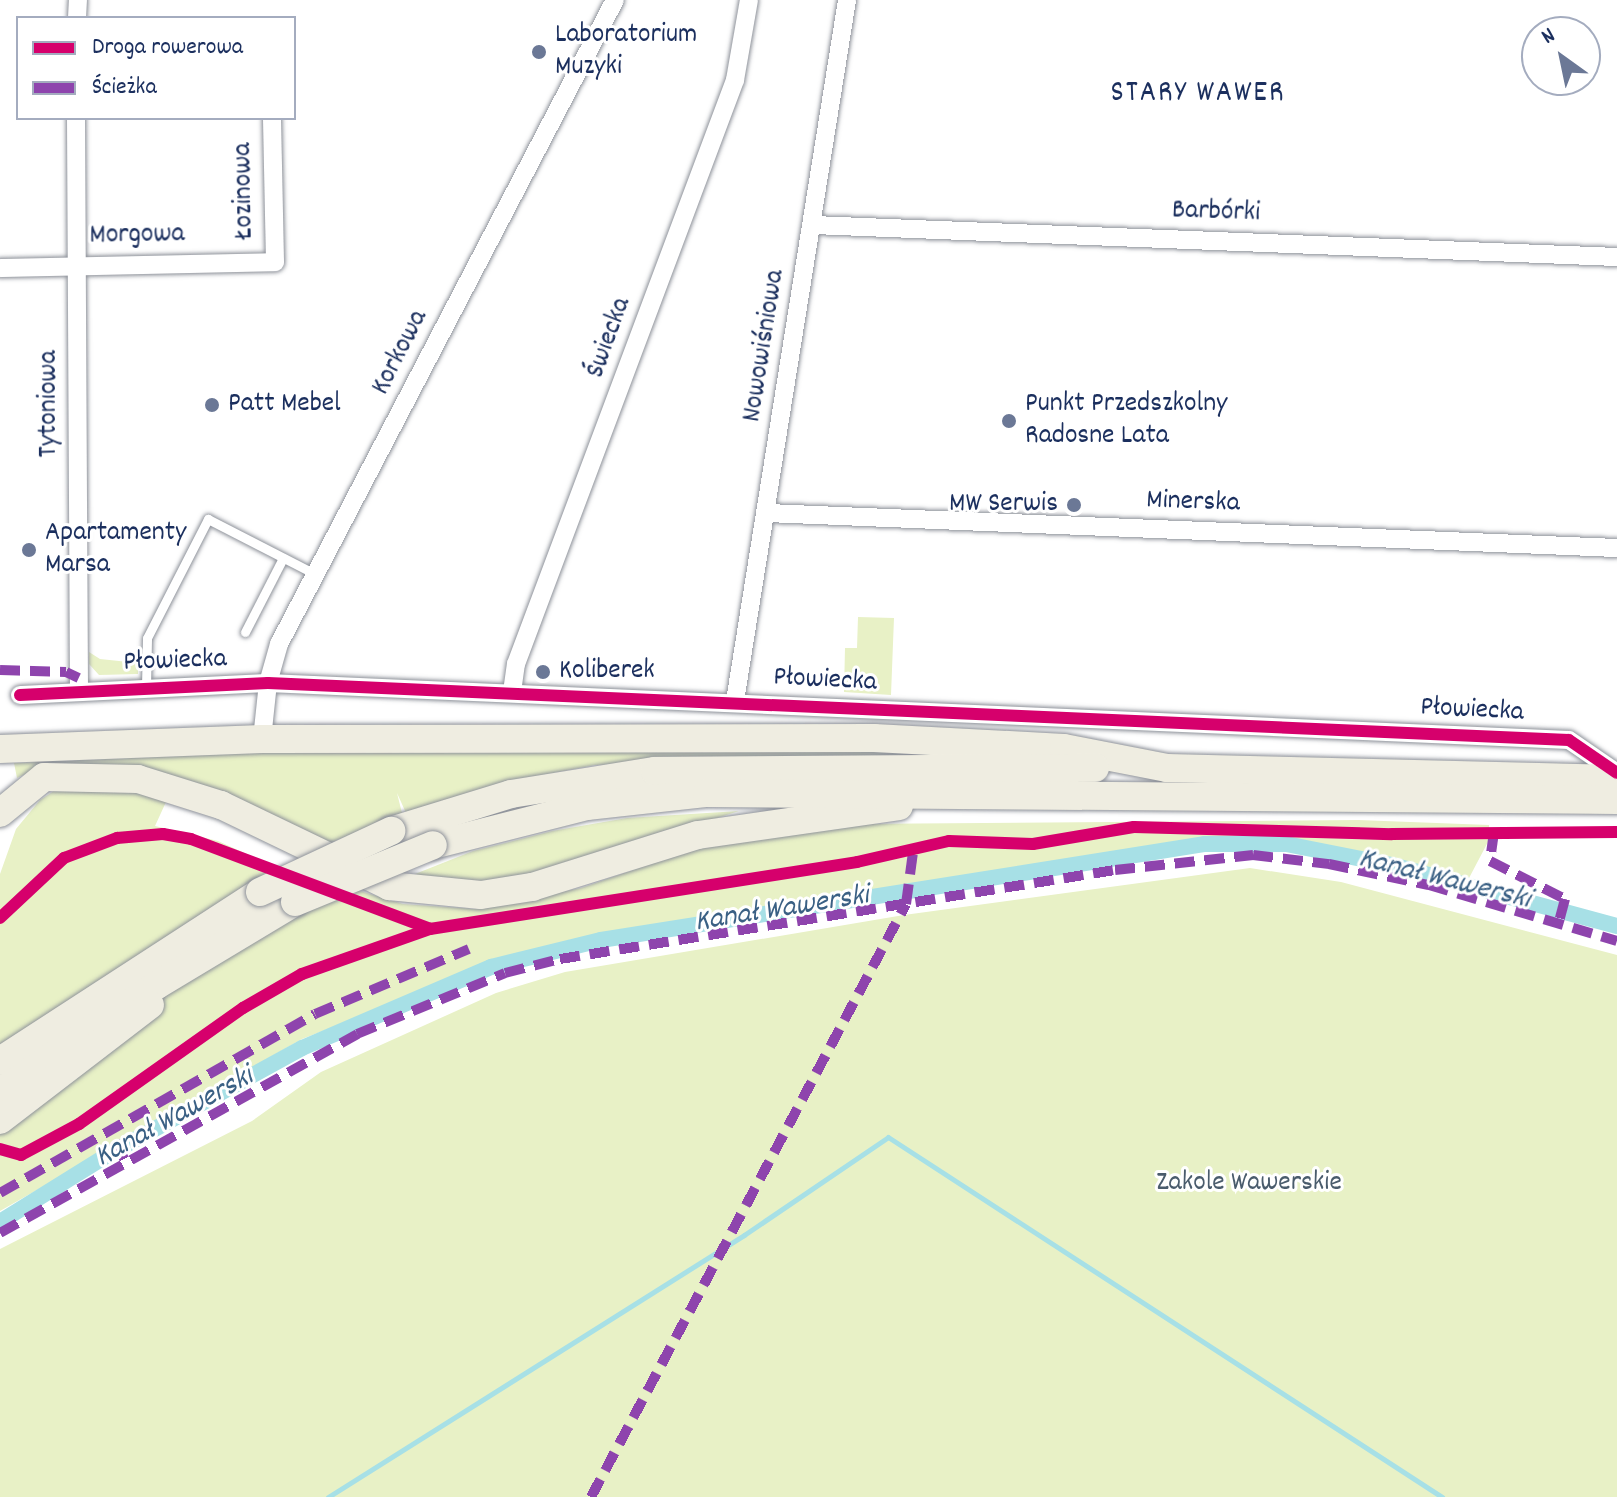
<!DOCTYPE html>
<html>
<head>
<meta charset="utf-8">
<style>
	body { margin:0 }
	#map { position:relative; width:1617px; height:1497px; overflow:hidden; background:#fff; font-family:Dekko,sans-serif }
	div>[style] { position:absolute }
	[style*='--x'] { left:calc(var(--x)*1px); top:calc(var(--y)*1px); width:calc(var(--w)*1px); rotate:calc(var(--a)*1deg) }
	.green>* { inset:0; background:#e8f1c6 }
	.stream>* { height:5px; margin:-2.5px; padding:0 2.5px; transform-origin:2.5px; border-radius:2.5px; background:#a7e0e6 }
	.canal>* { height:16px; margin:-8px; padding:0 8px; transform-origin:8px; border-radius:8px; background:#a7e0e6 }
	.roads { filter:drop-shadow(0 0 2px #8e929a) drop-shadow(0 0 2px #8e929a) }
	.service>* { height:9px; margin:-4.5px; padding:0 4.5px; transform-origin:4.5px; border-radius:4.5px; background:#fff }
	.minor>* { height:18px; margin:-9px; padding:0 9px; transform-origin:9px; border-radius:9px; background:#fff }
	.primary>* { height:28px; margin:-14px; padding:0 14px; transform-origin:14px; border-radius:14px; background:#efede1 }
	.bridges { filter:drop-shadow(0 0 2px #8e929a) drop-shadow(0 0 2px #8e929a) }
	.primary-bridge>* { height:28px; margin:-14px; padding:0 14px; transform-origin:14px; border-radius:14px; background:#efede1 }
	.quiet>* { height:10px; margin-top:-5px; transform-origin:0; background:repeating-linear-gradient(90deg,#8e44ad 0 20px,transparent 0 30px) }
	.cycleway>* { height:12px; margin:-6px; padding:0 6px; transform-origin:6px; border-radius:6px; background:#d6006c }
	.dots>* { width:22px; height:22px; translate:-50% -50%; box-sizing:border-box; border:4px solid #fff; border-radius:50% }
	span { translate:-50% -50%; white-space:nowrap; text-align:center; line-height:1.15; -webkit-text-stroke:6px #fff; paint-order:stroke }
	.poi-label { font-size:28px; color:#1b2f5e }
	.left { translate:0 -50%; text-align:left }
	.right { translate:-100% -50%; text-align:right }
	.street-label { font-size:28px; color:#1b2f5e }
	.park-label { font-size:28px; color:#4a5c6c }
	.neighbourhood-label { font-size:30px; color:#1b2f5e; letter-spacing:2px }
	.water-label { font-size:30px; color:#3a6084; font-style:italic }
	.legend { position:absolute; left:16px; top:16px; width:280px; height:104px; box-sizing:border-box; background:#fff; border:2px solid #a4acbf; margin:0; padding:10px 14px; list-style:none; font-size:24px; color:#1b2f5e }
	.legend li { display:flex; align-items:center; gap:16px; height:40px }
	.legend b { width:40px; border:2px solid #a4acbf }
	.north { position:absolute; left:1521px; top:16px; width:80px; height:80px; box-sizing:border-box; background:#fff; border:2px solid #a4acbf; border-radius:50%; rotate:327deg; font-size:22px; font-weight:700; line-height:32px; text-align:center; color:#1b2f5e }
	.north::after { content:''; display:block; margin:auto; width:28px; height:36px; background:#6b7896; clip-path:polygon(50% 0,100% 100%,50% 72%,0 100%) }
</style>
</head>
<body>
<div id="map">
	<div class="green">
		<div style="clip-path:polygon(858px 617px,894px 618px,891px 695px,844px 692px,845px 648px,857px 648px)"></div>
		<div style="clip-path:polygon(89px 652px,100px 659px,138px 663px,138px 674px,99px 675px,89px 664px)"></div>
		<div style="clip-path:polygon(362px 748px,893px 748px,1006px 755px,595px 765px,517px 780px,406px 813px,397px 793px,402px 813px,323px 846px,289px 827px,40px 767px,17px 778px,14px 763px)"></div>
		<div style="clip-path:polygon(129px 789px,166px 802px,155px 826px,218px 841px,262px 861px,403px 904px,476px 909px,581px 888px,691px 850px,849px 824px,1358px 820px,1489px 825px,1489px 840px,1468px 880px,1284px 840px,1201px 840px,902px 885px,523px 953px,302px 1039px,0 1211px,0 874px,16px 829px,40px 800px,54px 791px)"></div>
		<div style="clip-path:polygon(739px 811px,550px 871px,493px 882px,435px 881px,415px 874px,473px 851px,552px 831px,627px 818px)"></div>
		<div style="clip-path:polygon(1250px 868px,1341px 882px,1617px 955px,1617px 1497px,0 1497px,0 1249px,252px 1121px,321px 1072px,496px 993px,565px 972px,904px 915px)"></div>
	</div>
	<div class="stream">
		<div style="--x:328;--y:1497;--w:492;--a:-32.2"></div>
		<div style="--x:744;--y:1235;--w:174;--a:-34.2"></div>
		<div style="--x:888;--y:1137;--w:661;--a:33.02"></div>
	</div>
	<div class="canal">
		<div style="--x:0;--y:1222;--w:131;--a:-31.9"></div>
		<div style="--x:111;--y:1153;--w:218;--a:-28.8"></div>
		<div style="--x:302;--y:1048;--w:206;--a:-23.2"></div>
		<div style="--x:491;--y:967;--w:113;--a:-13.8"></div>
		<div style="--x:601;--y:940;--w:612;--a:-9.03"></div>
		<div style="--x:1205;--y:844;--w:81;--a:0"></div>
		<div style="--x:1286;--y:844;--w:108;--a:11.2"></div>
		<div style="--x:1392;--y:865;--w:233;--a:15.2"></div>
	</div>
	<div class="roads">
		<div class="service">
			<div style="--x:245;--y:632;--w:83;--a:-62.8"></div>
			<div style="--x:146;--y:687;--w:49;--a:-88.8"></div>
			<div style="--x:147;--y:638;--w:134;--a:-62.9"></div>
			<div style="--x:208;--y:519;--w:123;--a:27.2"></div>
		</div>
		<div class="minor">
			<div style="--x:77;--y:18;--w:18;--a:-87"></div>
			<div style="--x:76;--y:118;--w:571;--a:89.7"></div>
			<div style="--x:813;--y:225;--w:805;--a:2.28"></div>
			<div style="--x:0;--y:268;--w:275;--a:-1.2"></div>
			<div style="--x:275;--y:262;--w:144;--a:-91.2"></div>
			<div style="--x:767;--y:513;--w:851;--a:2.36"></div>
			<div style="--x:512;--y:692;--w:28;--a:-82"></div>
			<div style="--x:516;--y:664;--w:624;--a:-69.44"></div>
			<div style="--x:735;--y:80;--w:81;--a:-80.1"></div>
			<div style="--x:20;--y:695;--w:248;--a:-2.8"></div>
			<div style="--x:268;--y:683;--w:1302;--a:2.51"></div>
			<div style="--x:1569;--y:740;--w:58;--a:34.5"></div>
			<div style="--x:735;--y:701;--w:710;--a:-80.92"></div>
			<div style="--x:262;--y:739;--w:56;--a:-83.9"></div>
			<div style="--x:268;--y:683;--w:41;--a:-74.2"></div>
			<div style="--x:279;--y:644;--w:726;--a:-62.45"></div>
		</div>
		<div class="primary">
			<div style="--x:0;--y:749;--w:262;--a:-2.2"></div>
			<div style="--x:262;--y:739;--w:612;--a:-0.09"></div>
			<div style="--x:874;--y:738;--w:190;--a:3"></div>
			<div style="--x:1064;--y:748;--w:105;--a:11"></div>
			<div style="--x:1167;--y:768;--w:450;--a:1.4"></div>
			<div style="--x:0;--y:813;--w:57;--a:-39.3"></div>
			<div style="--x:44;--y:777;--w:94;--a:1.2"></div>
			<div style="--x:138;--y:779;--w:87;--a:17.4"></div>
			<div style="--x:221;--y:805;--w:187;--a:25.7"></div>
			<div style="--x:389;--y:886;--w:92;--a:5.6"></div>
			<div style="--x:481;--y:895;--w:52;--a:-8.9"></div>
			<div style="--x:532;--y:887;--w:174;--a:-17.4"></div>
			<div style="--x:698;--y:835;--w:203;--a:-8.2"></div>
			<div style="--x:391;--y:831;--w:126;--a:-17.1"></div>
			<div style="--x:511;--y:794;--w:146;--a:-9.1"></div>
			<div style="--x:655;--y:771;--w:440;--a:-0.4"></div>
			<div style="--x:433;--y:845;--w:159;--a:-14.2"></div>
			<div style="--x:587;--y:806;--w:121;--a:-6.2"></div>
			<div style="--x:707;--y:793;--w:910;--a:0.44"></div>
			<div style="--x:0;--y:1061;--w:310;--a:-33"></div>
			<div style="--x:0;--y:1092;--w:190;--a:-34.3"></div>
			<div style="--x:157;--y:985;--w:161;--a:-31"></div>
			<div style="--x:0;--y:1120;--w:189;--a:-37.5"></div>
		</div>
	</div>
	<div class="bridges">
		<div class="primary-bridge">
			<div style="--x:260;--y:892;--w:145;--a:-25"></div>
			<div style="--x:295;--y:902;--w:149;--a:-22.4"></div>
		</div>
	</div>
	<div class="quiet">
		<div style="--x:0;--y:670;--w:66;--a:1.7"></div>
		<div style="--x:66;--y:672;--w:14;--a:25"></div>
		<div style="--x:1494;--y:832;--w:29;--a:98"></div>
		<div style="--x:1490;--y:861;--w:84;--a:26.9"></div>
		<div style="--x:1565;--y:899;--w:24;--a:105"></div>
		<div style="--x:115;--y:1141;--w:22;--a:63"></div>
		<div style="--x:0;--y:1193;--w:362;--a:-29.6"></div>
		<div style="--x:315;--y:1014;--w:167;--a:-22.9"></div>
		<div style="--x:0;--y:1233;--w:409;--a:-29.1"></div>
		<div style="--x:357;--y:1034;--w:160;--a:-22.4"></div>
		<div style="--x:505;--y:973;--w:57;--a:-14.3"></div>
		<div style="--x:560;--y:959;--w:562;--a:-9.11"></div>
		<div style="--x:1115;--y:870;--w:139;--a:-6.2"></div>
		<div style="--x:1253;--y:855;--w:77;--a:6.8"></div>
		<div style="--x:1329;--y:864;--w:102;--a:11.9"></div>
		<div style="--x:1429;--y:885;--w:196;--a:16.6"></div>
		<div style="--x:591;--y:1497;--w:671;--a:-62.02"></div>
		<div style="--x:906;--y:904;--w:52;--a:-82.3"></div>
	</div>
	<div class="cycleway">
		<div style="--x:20;--y:695;--w:248;--a:-2.8"></div>
		<div style="--x:268;--y:683;--w:1302;--a:2.51"></div>
		<div style="--x:1569;--y:740;--w:58;--a:34.5"></div>
		<div style="--x:0;--y:918;--w:88;--a:-43.2"></div>
		<div style="--x:64;--y:858;--w:57;--a:-20.7"></div>
		<div style="--x:117;--y:838;--w:46;--a:-5"></div>
		<div style="--x:163;--y:834;--w:28;--a:10"></div>
		<div style="--x:191;--y:839;--w:255;--a:20.6"></div>
		<div style="--x:0;--y:1149;--w:22;--a:16"></div>
		<div style="--x:21;--y:1155;--w:66;--a:-28.1"></div>
		<div style="--x:79;--y:1124;--w:201;--a:-35.3"></div>
		<div style="--x:243;--y:1008;--w:68;--a:-30"></div>
		<div style="--x:302;--y:974;--w:136;--a:-19.4"></div>
		<div style="--x:430;--y:929;--w:432;--a:-8.9"></div>
		<div style="--x:857;--y:862;--w:94;--a:-12.9"></div>
		<div style="--x:949;--y:841;--w:84;--a:2"></div>
		<div style="--x:1033;--y:844;--w:102;--a:-9.6"></div>
		<div style="--x:1134;--y:827;--w:258;--a:1.6"></div>
		<div style="--x:1392;--y:834;--w:225;--a:-0.5"></div>
	</div>
	<div class="dots">
		<div style="left:539px;top:52px;background:#6b7896"></div>
		<div style="left:212px;top:405px;background:#6b7896"></div>
		<div style="left:1009px;top:421px;background:#6b7896"></div>
		<div style="left:1074px;top:505px;background:#6b7896"></div>
		<div style="left:29px;top:550px;background:#6b7896"></div>
		<div style="left:543px;top:672px;background:#6b7896"></div>
	</div>
	<div class="poi-label">
		<span class="left" style="left:555px;top:52px">Laboratorium<br>Muzyki</span>
		<span class="left" style="left:228px;top:405px">Patt Mebel</span>
		<span class="left" style="left:1025px;top:421px">Punkt Przedszkolny<br>Radosne Lata</span>
		<span class="right" style="left:1058px;top:505px">MW Serwis</span>
		<span class="left" style="left:45px;top:550px">Apartamenty<br>Marsa</span>
		<span class="left" style="left:559px;top:672px">Koliberek</span>
	</div>
	<div class="street-label">
		<span style="left:245px;top:191px;rotate:-91deg">Łozinowa</span>
		<span style="left:1216px;top:213px;rotate:2deg">Barbórki</span>
		<span style="left:137px;top:236px;rotate:-1deg">Morgowa</span>
		<span style="left:610px;top:338px;rotate:-70deg">Świecka</span>
		<span style="left:765px;top:346px;rotate:-81deg">Nowowiśniowa</span>
		<span style="left:401px;top:353px;rotate:-63deg">Korkowa</span>
		<span style="left:50px;top:404px;rotate:-90deg">Tytoniowa</span>
		<span style="left:1193px;top:503px;rotate:2deg">Minerska</span>
		<span style="left:175px;top:662px;rotate:-2deg">Płowiecka</span>
		<span style="left:825px;top:681px;rotate:3deg">Płowiecka</span>
		<span style="left:1472px;top:711px;rotate:3deg">Płowiecka</span>
	</div>
	<div class="park-label">
		<span style="left:1249px;top:1184px">Zakole Wawerskie</span>
	</div>
	<div class="neighbourhood-label">
		<span style="left:1198px;top:95px">STARY WAWER</span>
	</div>
	<div class="water-label">
		<span style="left:1444px;top:881px;rotate:14deg">Kanał Wawerski</span>
		<span style="left:782px;top:911px;rotate:-9deg">Kanał Wawerski</span>
		<span style="left:175px;top:1119px;rotate:-29deg">Kanał Wawerski</span>
	</div>
	<ul class="legend">
	<li><b style="height:10px;background:#d6006c"></b>Droga rowerowa</li>
	<li><b style="height:10px;background:#8e44ad"></b>Ścieżka</li>
	</ul>
	<div class="north">N</div>
</div>
</body>
</html>
